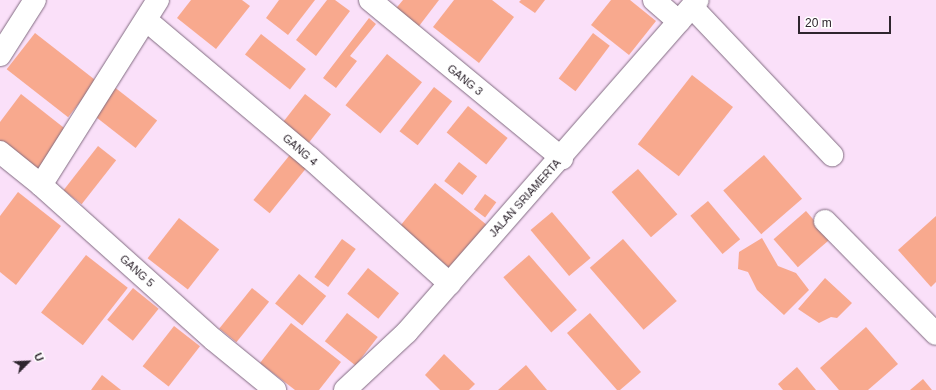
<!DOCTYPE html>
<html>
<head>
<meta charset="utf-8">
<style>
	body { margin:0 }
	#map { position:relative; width:936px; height:390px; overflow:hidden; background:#fae0f9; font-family:Arial,sans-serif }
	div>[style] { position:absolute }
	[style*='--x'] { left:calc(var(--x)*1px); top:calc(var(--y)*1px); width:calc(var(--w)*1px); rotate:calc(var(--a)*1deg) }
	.building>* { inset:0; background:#f8a98e; transform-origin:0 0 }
	.roads { filter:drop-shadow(0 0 1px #816b81) drop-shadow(0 0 1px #816b81) }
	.minor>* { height:22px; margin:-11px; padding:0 11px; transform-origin:11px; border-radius:11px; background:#fff }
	span { translate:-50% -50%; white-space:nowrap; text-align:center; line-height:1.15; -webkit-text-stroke:3px #fff; paint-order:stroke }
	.street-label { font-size:11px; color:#2e252e }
	.north { position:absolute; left:8px; top:342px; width:40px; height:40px; -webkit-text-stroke:3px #fff; paint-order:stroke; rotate:66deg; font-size:11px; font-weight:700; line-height:16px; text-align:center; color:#2e252e }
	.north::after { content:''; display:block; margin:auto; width:14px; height:18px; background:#2e252e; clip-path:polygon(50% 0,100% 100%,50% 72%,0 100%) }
	.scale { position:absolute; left:798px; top:16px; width:93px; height:18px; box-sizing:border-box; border:2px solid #2e252e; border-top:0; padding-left:5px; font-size:12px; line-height:14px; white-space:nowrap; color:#2e252e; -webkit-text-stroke:3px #fff; paint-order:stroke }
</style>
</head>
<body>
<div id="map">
	<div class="building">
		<div style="clip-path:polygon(191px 0,242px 0,250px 6px,216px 49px,177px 18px)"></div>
		<div style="clip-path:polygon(279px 0,315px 0,288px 35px,266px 18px)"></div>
		<div style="clip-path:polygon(327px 0,335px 0,350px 11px,316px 56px,296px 40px)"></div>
		<div style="clip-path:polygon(403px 0,439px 0,416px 30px,393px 12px)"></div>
		<div style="clip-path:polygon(454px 0,492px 0,514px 17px,479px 63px,433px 27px)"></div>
		<div style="clip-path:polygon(521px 0,545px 0,535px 13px,519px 2px)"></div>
		<div style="clip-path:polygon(611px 0,630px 0,656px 21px,629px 55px,591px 25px)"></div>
		<div style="clip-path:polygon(369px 18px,376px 24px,350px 56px,357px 61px,336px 88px,323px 78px)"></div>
		<div style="left:35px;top:33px;width:78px;height:46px;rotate:38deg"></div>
		<div style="left:593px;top:33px;width:21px;height:57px;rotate:37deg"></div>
		<div style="left:261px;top:34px;width:57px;height:26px;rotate:38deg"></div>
		<div style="left:387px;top:54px;width:45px;height:66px;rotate:39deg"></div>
		<div style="left:692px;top:75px;width:52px;height:88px;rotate:38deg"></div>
		<div style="left:113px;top:86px;width:56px;height:35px;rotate:38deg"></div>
		<div style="left:434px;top:87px;width:23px;height:56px;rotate:38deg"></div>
		<div style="clip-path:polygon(21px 94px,68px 131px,37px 171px,0 142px,0 122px)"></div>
		<div style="left:305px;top:94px;width:33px;height:39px;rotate:38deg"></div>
		<div style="left:468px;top:106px;width:51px;height:34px;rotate:39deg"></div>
		<div style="left:98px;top:146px;width:23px;height:56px;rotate:38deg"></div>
		<div style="left:293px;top:151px;width:21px;height:63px;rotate:39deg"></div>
		<div style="left:764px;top:155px;width:58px;height:54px;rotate:49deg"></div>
		<div style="left:459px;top:162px;width:23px;height:24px;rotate:38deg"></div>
		<div style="left:638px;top:169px;width:60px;height:35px;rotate:49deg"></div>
		<div style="left:435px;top:183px;width:72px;height:57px;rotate:39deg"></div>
		<div style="clip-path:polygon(18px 192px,61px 226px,16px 285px,0 272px,0 216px)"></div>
		<div style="left:485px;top:194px;width:14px;height:19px;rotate:36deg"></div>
		<div style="left:708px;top:201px;width:50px;height:23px;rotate:50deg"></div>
		<div style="left:806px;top:211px;width:37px;height:43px;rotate:49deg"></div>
		<div style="left:552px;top:212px;width:60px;height:28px;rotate:50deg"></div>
		<div style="clip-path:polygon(936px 216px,936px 282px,931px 287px,898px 250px)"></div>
		<div style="left:179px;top:218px;width:51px;height:51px;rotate:38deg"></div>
		<div style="clip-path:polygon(762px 238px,778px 266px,796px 273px,809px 290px,784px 315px,757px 290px,748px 272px,738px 269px,739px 252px)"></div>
		<div style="left:342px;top:239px;width:17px;height:47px;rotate:36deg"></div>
		<div style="left:623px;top:239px;width:82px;height:44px;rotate:49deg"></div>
		<div style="left:86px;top:255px;width:53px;height:73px;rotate:38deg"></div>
		<div style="left:529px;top:255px;width:73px;height:34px;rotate:49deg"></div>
		<div style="left:368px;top:268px;width:40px;height:33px;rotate:39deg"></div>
		<div style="left:299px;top:274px;width:35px;height:38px;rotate:39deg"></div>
		<div style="clip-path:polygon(825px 278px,852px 303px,837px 318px,831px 317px,819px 323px,798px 309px)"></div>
		<div style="left:133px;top:288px;width:33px;height:41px;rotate:39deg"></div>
		<div style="left:252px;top:288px;width:22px;height:52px;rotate:39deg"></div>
		<div style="left:347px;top:313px;width:39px;height:36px;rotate:38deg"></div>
		<div style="clip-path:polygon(590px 313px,641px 372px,620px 390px,617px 390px,567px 333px)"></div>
		<div style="clip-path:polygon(291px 323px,341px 362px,319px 390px,295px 390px,260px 363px)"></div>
		<div style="left:174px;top:326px;width:33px;height:51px;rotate:38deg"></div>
		<div style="clip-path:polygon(866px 327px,898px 364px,868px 390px,839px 390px,820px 368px)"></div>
		<div style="clip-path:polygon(444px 354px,475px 384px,469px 390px,440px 390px,425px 375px)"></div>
		<div style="clip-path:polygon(526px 365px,547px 390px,498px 390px)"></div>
		<div style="clip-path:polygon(797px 367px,816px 390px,783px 390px,778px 384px)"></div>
		<div style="clip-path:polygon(102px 375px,121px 390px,91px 390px)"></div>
		<div style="clip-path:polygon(923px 379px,932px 390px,910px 390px)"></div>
	</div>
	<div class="roads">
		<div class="minor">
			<div style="--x:370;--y:0;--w:249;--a:39.5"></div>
			<div style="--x:654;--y:0;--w:33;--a:41"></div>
			<div style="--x:692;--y:7;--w:204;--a:46.6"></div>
			<div style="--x:146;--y:20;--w:214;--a:40.1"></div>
			<div style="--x:310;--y:158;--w:188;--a:42"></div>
			<div style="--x:0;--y:55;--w:65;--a:-57.5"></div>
			<div style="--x:0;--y:152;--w:53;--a:38.8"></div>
			<div style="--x:41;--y:185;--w:232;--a:41.9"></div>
			<div style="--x:214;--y:340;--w:79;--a:39.3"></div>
			<div style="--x:41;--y:185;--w:219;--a:-57.7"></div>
			<div style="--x:825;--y:221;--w:158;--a:45.5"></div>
			<div style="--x:345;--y:390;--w:85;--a:-43.1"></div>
			<div style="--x:407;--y:332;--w:441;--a:-48.8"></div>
		</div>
	</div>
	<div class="street-label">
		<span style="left:465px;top:80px;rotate:39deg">GANG 3</span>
		<span style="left:300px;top:150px;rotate:41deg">GANG 4</span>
		<span style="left:525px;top:198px;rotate:-48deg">JALAN SRIAMERTA</span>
		<span style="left:137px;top:271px;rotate:42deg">GANG 5</span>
	</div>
	<div class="north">U</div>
	<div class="scale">20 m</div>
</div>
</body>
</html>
